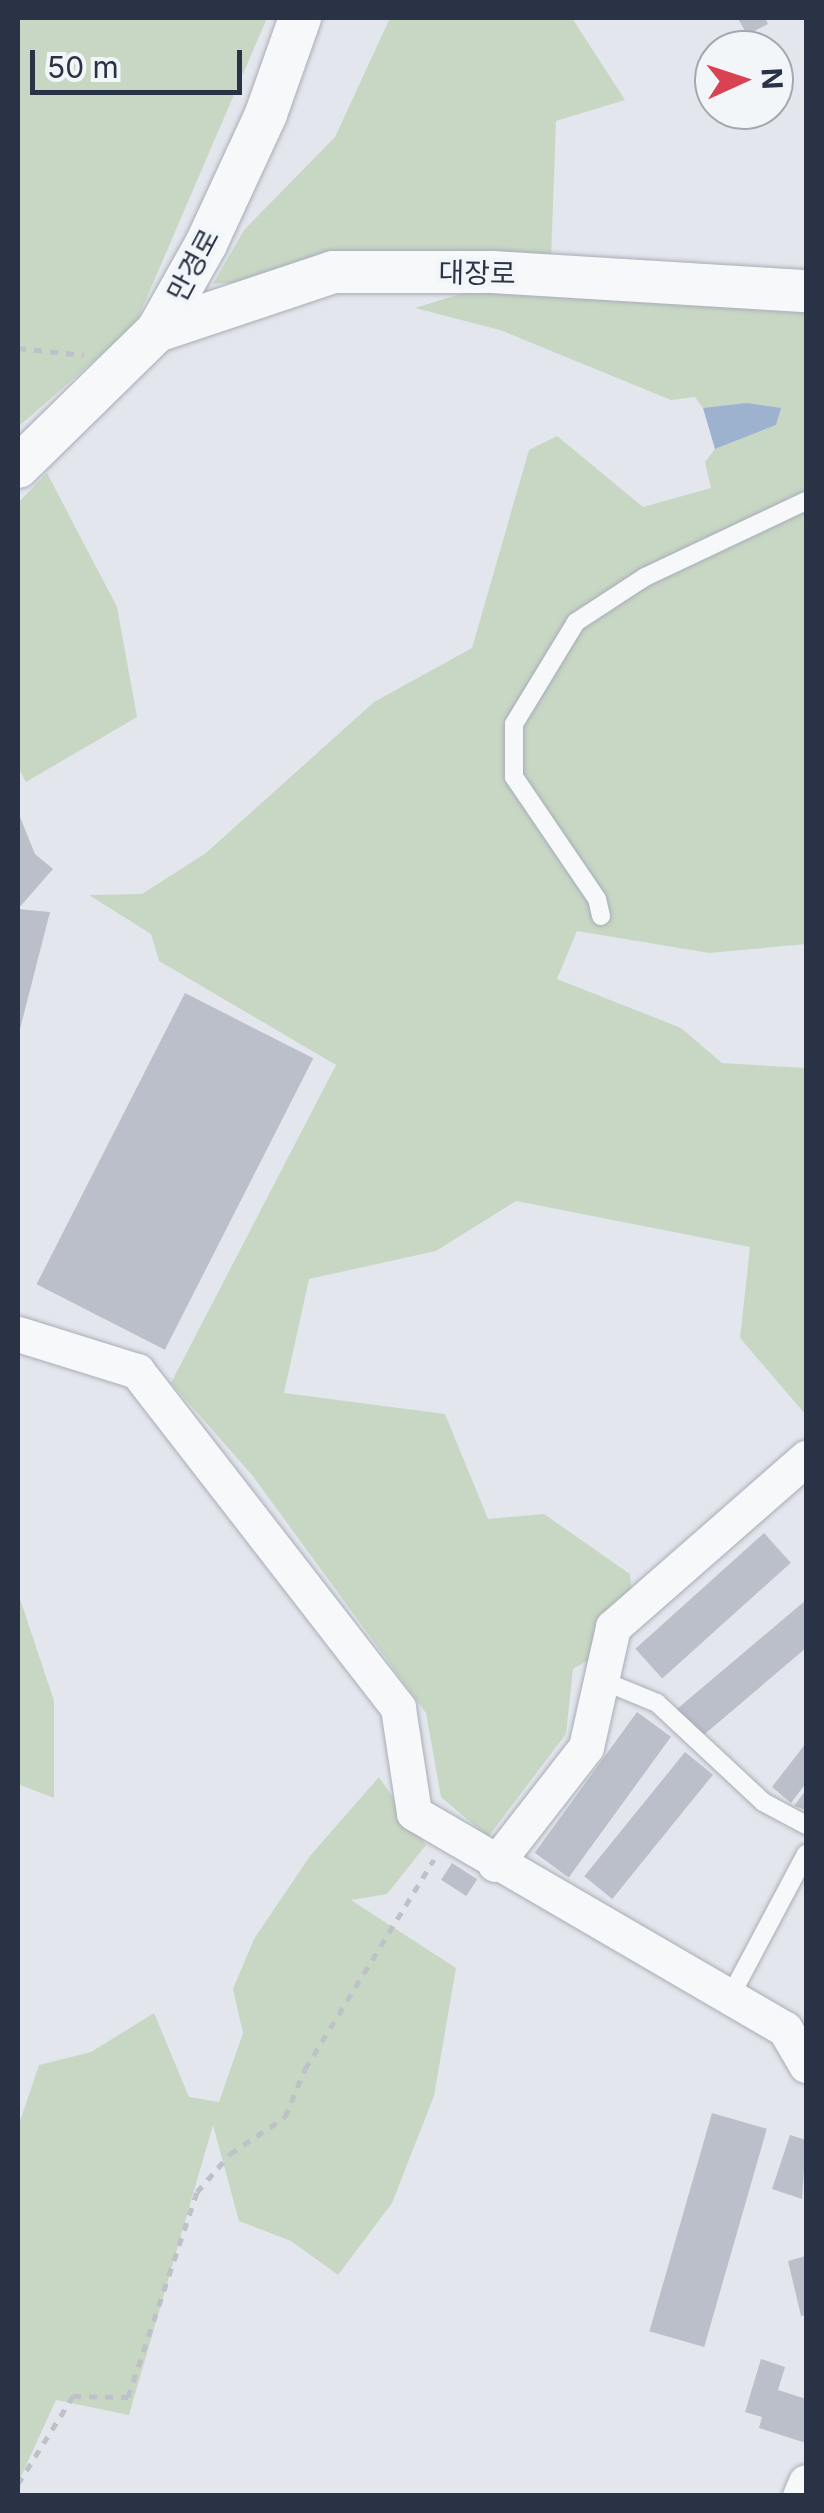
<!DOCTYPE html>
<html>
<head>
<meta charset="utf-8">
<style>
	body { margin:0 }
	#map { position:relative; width:824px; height:2513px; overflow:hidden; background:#e3e6ec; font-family:Inter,"Noto Sans KR",sans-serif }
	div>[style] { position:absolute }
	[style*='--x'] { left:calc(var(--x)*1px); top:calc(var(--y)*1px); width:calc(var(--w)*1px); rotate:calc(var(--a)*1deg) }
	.green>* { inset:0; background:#c8d7c4 }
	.water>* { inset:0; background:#9cb2ce }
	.building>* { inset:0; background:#babfca; transform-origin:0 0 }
	.path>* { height:5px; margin-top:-2.5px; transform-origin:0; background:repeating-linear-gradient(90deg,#bec1c8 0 8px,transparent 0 16px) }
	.roads { filter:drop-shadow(0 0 2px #a8adb7) drop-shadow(0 0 2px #a8adb7) }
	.service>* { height:18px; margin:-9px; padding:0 9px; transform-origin:9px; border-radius:9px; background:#f7f8fa }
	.minor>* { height:35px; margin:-17.5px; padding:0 17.5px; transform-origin:17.5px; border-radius:17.5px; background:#f7f8fa }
	.tertiary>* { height:42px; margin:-21px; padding:0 21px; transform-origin:21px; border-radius:21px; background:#f7f8fa }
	span { translate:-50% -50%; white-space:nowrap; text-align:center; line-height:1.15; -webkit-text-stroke:9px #f3f6f9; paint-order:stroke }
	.street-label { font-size:28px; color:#2a3346 }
	.frame { position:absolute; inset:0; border:20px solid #2a3346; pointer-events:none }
	.north { position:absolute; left:694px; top:30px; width:100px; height:100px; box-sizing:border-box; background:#f3f6f9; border:2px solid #a3a8b1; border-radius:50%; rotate:87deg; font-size:28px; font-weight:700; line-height:40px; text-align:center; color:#2a3346 }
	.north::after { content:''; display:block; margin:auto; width:35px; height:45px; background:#d84252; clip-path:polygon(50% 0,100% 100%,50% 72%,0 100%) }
	.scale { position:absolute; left:30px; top:50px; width:212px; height:45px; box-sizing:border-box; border:5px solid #2a3346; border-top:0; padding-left:12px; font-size:30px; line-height:35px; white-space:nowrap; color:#2a3346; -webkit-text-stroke:8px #f3f6f9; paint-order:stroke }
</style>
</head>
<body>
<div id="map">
	<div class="green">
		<div style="clip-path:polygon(18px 18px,267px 18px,135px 325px,18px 427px)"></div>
		<div style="clip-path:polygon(390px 18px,572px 18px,625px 100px,556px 121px,551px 259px,213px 284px,244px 230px,335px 137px)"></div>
		<div style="clip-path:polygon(483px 287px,806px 305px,806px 944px,709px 953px,577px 931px,557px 979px,681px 1028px,722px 1063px,806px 1068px,806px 1415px,740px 1338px,750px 1247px,516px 1201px,436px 1251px,309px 1279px,284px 1393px,445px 1414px,488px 1519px,544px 1514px,630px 1574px,635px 1633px,573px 1669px,566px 1734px,488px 1837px,441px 1797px,426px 1713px,252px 1475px,171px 1383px,336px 1065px,159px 961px,151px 934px,89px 895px,142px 894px,206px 853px,374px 702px,472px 648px,529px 450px,557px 436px,643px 507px,711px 488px,705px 462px,715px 449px,776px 425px,703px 408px,695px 397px,671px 400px,500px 330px,415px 308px)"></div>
		<div style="clip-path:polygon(47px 473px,117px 607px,137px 717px,26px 782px,18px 767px,18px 503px)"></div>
		<div style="clip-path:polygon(18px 1593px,54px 1701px,54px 1798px,18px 1784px)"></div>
		<div style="clip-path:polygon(379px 1777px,426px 1845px,387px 1894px,351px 1900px,456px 1968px,434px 2096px,392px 2203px,338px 2275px,291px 2241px,239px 2221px,213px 2125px,129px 2415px,56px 2400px,18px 2483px,18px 2127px,39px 2065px,91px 2052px,154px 2013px,189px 2097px,219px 2102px,243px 2033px,233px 1989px,254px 1939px,310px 1856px)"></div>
	</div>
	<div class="water">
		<div style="clip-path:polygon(747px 403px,781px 408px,776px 425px,715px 449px,703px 408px)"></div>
	</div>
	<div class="building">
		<div style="clip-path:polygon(738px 18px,765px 18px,768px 24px,747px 35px)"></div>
		<div style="clip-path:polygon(18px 812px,35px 854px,53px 869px,18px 909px)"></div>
		<div style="clip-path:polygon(18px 909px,50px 912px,19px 1033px,18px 1033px)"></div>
		<div style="left:185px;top:993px;width:144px;height:327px;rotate:27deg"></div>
		<div style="left:764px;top:1533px;width:40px;height:173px;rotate:48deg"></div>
		<div style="clip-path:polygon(806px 1600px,806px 1648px,700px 1738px,677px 1709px)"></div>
		<div style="left:637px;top:1712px;width:42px;height:174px;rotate:36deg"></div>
		<div style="clip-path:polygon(806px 1743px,806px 1783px,791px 1803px,772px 1787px)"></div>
		<div style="left:685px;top:1752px;width:36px;height:160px;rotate:39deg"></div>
		<div style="clip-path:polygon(806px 1790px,806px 1810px,794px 1806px)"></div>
		<div style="left:452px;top:1863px;width:30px;height:20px;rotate:33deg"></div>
		<div style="left:712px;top:2113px;width:57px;height:227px;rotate:16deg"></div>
		<div style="clip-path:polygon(790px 2135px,806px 2140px,802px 2199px,772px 2189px)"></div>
		<div style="clip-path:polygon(806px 2256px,806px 2315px,801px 2316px,788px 2261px)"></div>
		<div style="clip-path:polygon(761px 2359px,785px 2367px,778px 2390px,806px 2399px,806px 2443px,759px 2428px,762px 2417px,745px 2412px)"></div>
	</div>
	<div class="path">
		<div style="--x:18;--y:348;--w:66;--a:6.1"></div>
		<div style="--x:18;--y:2484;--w:104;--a:-58"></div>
		<div style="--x:73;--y:2396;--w:55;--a:1"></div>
		<div style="--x:128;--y:2397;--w:216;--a:-71.4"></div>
		<div style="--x:197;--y:2192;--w:50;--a:-49"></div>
		<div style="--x:230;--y:2154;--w:66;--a:-33.9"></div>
		<div style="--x:285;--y:2117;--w:52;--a:-67.4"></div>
		<div style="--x:305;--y:2069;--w:246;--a:-58.4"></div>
	</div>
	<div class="roads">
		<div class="service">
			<div style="--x:601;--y:916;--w:17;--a:-103"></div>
			<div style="--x:597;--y:899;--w:148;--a:-124.2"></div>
			<div style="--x:514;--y:777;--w:53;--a:-90"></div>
			<div style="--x:514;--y:724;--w:119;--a:-58.7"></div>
			<div style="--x:576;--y:622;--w:82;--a:-33.1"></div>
			<div style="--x:645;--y:577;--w:178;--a:-25.3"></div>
			<div style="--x:601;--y:1680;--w:61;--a:22.3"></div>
			<div style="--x:657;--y:1703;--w:145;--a:43"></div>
			<div style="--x:763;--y:1802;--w:49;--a:28.1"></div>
			<div style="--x:731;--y:1995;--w:160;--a:-62"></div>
		</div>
		<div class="minor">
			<div style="--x:18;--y:1334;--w:125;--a:17.3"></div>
			<div style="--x:137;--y:1371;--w:426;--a:52.2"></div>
			<div style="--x:398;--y:1708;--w:106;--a:81.3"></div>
			<div style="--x:414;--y:1813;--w:429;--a:30.2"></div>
			<div style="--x:785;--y:2029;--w:42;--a:59.7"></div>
			<div style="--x:495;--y:1864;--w:148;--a:-52.1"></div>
			<div style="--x:586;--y:1747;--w:123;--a:-77.3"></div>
			<div style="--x:613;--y:1627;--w:257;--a:-41.2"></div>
			<div style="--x:800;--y:2496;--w:15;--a:-67"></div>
		</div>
		<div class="tertiary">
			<div style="--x:157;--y:331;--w:186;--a:-18.5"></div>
			<div style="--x:333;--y:272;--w:160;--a:0"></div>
			<div style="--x:493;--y:272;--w:314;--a:3.5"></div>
			<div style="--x:18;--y:467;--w:194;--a:-44.4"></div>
			<div style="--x:157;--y:331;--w:100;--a:-60.6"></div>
			<div style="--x:206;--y:244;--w:143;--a:-65.2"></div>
			<div style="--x:266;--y:114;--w:102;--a:-70.5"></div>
		</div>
	</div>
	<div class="street-label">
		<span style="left:193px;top:265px;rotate:-62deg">만경로</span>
		<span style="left:477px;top:273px;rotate:1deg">대장로</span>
	</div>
	<div class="frame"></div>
	<div class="north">N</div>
	<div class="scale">50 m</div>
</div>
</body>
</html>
